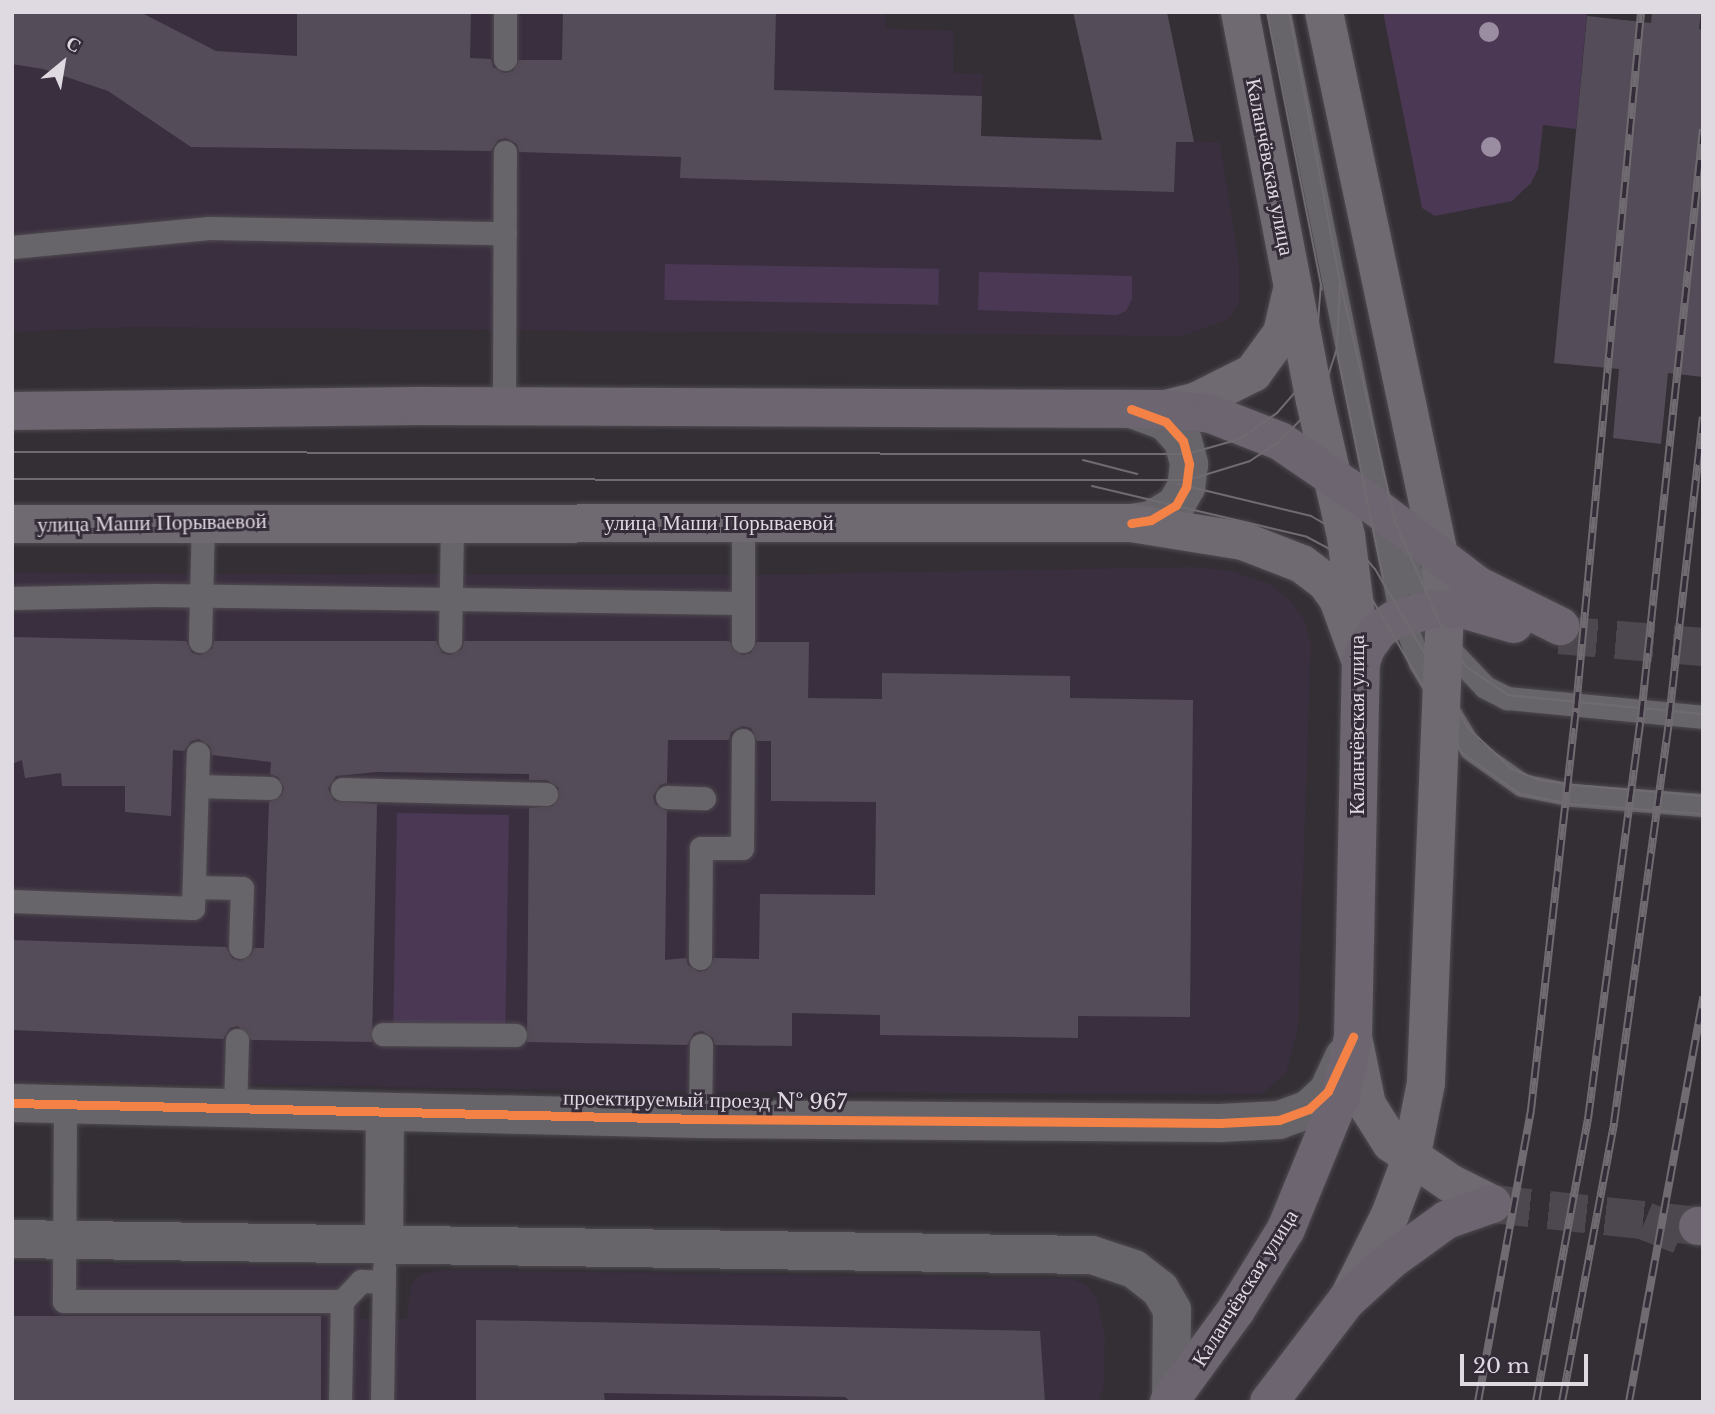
<!DOCTYPE html>
<html>
<head>
<meta charset="utf-8">
<style>
	body { margin:0 }
	#map { position:relative; width:1715px; height:1414px; overflow:hidden; background:#332f35; font-family:"Libre Baskerville",serif }
	div>[style] { position:absolute }
	[style*='--x'] { left:calc(var(--x)*1px); top:calc(var(--y)*1px); width:calc(var(--w)*1px); rotate:calc(var(--a)*1deg) }
	.built>* { inset:0; background:#3a2f3f }
	.green>* { inset:0; background:#4b3855; transform-origin:0 0 }
	.building>* { inset:0; background:#554c59; transform-origin:0 0 }
	.tertiary-tunnel>* { height:38px; margin-top:-19px; transform-origin:0; background:repeating-linear-gradient(90deg,#4d484f 0 38px,transparent 0 57px) }
	.primary-tunnel>* { height:38px; margin-top:-19px; transform-origin:0; background:repeating-linear-gradient(90deg,#4d484f 0 38px,transparent 0 57px) }
	.roads { filter:drop-shadow(0 0 2px #4f4a50) drop-shadow(0 0 2px #4f4a50) }
	.service>* { height:23px; margin:-11.5px; padding:0 11.5px; transform-origin:11.5px; border-radius:11.5px; background:#68656a }
	.minor>* { height:38px; margin:-19px; padding:0 19px; transform-origin:19px; border-radius:19px; background:#68656a }
	.secondary>* { height:38px; margin:-19px; padding:0 19px; transform-origin:19px; border-radius:19px; background:#6f6a72 }
	.primary>* { height:38px; margin:-19px; padding:0 19px; transform-origin:19px; border-radius:19px; background:#6d6570 }
	.tram>* { height:2px; margin:-1px; padding:0 1px; transform-origin:1px; border-radius:1px; background:#6f6b70 }
	.rail>* { height:8px; margin-top:-4px; transform-origin:0; background:repeating-linear-gradient(90deg,#342c38 0 16px,#6f6b70 0 32px); box-sizing:border-box; border-block:2px solid #6f6b70 }
	.cycleway>* { height:9px; margin:-4.5px; padding:0 4.5px; transform-origin:4.5px; border-radius:4.5px; background:#f48246 }
	.trees>* { width:20px; height:20px; margin:-10px; border-radius:50%; background:#9a8ca1 }
	span { translate:-50% -50%; white-space:nowrap; text-align:center; line-height:1.15; -webkit-text-stroke:6px #342c38; paint-order:stroke }
	.street-label { font-size:21px; color:#dfd9e1 }
	.frame { position:absolute; inset:0; border:14px solid #dfd9e1; pointer-events:none }
	.north { position:absolute; left:28px; top:28px; width:70px; height:70px; -webkit-text-stroke:5px #342c38; paint-order:stroke; rotate:30deg; font-size:19px; font-weight:700; line-height:28px; text-align:center; color:#dfd9e1 }
	.north::after { content:''; display:block; margin:auto; width:24px; height:32px; background:#dfd9e1; clip-path:polygon(50% 0,100% 100%,50% 72%,0 100%) }
	.scale { position:absolute; left:1460px; top:1354px; width:128px; height:32px; box-sizing:border-box; border:4px solid #dfd9e1; border-top:0; padding-left:9px; font-size:21px; line-height:24px; white-space:nowrap; color:#dfd9e1; -webkit-text-stroke:5px #342c38; paint-order:stroke }
</style>
</head>
<body>
<div id="map">
	<div class="built">
		<div style="clip-path:polygon(12px 12px,885px 12px,886px 29px,954px 30px,953px 73px,983px 74px,981px 136px,1220px 142px,1239px 264px,1239px 304px,1229px 319px,1182px 336px,131px 327px,12px 332px)"></div>
		<div style="clip-path:polygon(1193px 567px,1231px 571px,1271px 585px,1291px 601px,1304px 620px,1311px 644px,1298px 1028px,1286px 1073px,1261px 1094px,700px 1092px,12px 1081px,12px 573px,743px 575px)"></div>
		<div style="clip-path:polygon(12px 1263px,360px 1266px,360px 1319px,407px 1319px,411px 1284px,419px 1275px,440px 1270px,1073px 1279px,1086px 1285px,1097px 1298px,1105px 1337px,1104px 1385px,1099px 1402px,12px 1402px)"></div>
	</div>
	<div class="green">
		<div style="clip-path:polygon(1383px 12px,1587px 12px,1576px 129px,1543px 125px,1538px 169px,1531px 183px,1512px 201px,1435px 216px,1422px 208px)"></div>
		<div style="left:665px;top:264px;width:274px;height:36px;rotate:1deg"></div>
		<div style="clip-path:polygon(979px 272px,1132px 276px,1132px 299px,1126px 311px,1117px 315px,978px 310px)"></div>
		<div style="left:397px;top:813px;width:112px;height:215px;rotate:1deg"></div>
	</div>
	<div class="building">
		<div style="clip-path:polygon(12px 12px,140px 12px,216px 51px,297px 56px,297px 12px,471px 12px,470px 58px,491px 59px,493px 67px,504px 73px,513px 71px,519px 60px,562px 60px,563px 12px,776px 12px,774px 90px,982px 96px,981px 136px,1102px 140px,1073px 12px,1167px 12px,1194px 142px,1176px 142px,1174px 192px,680px 178px,681px 157px,519px 152px,517px 144px,506px 138px,498px 140px,491px 151px,191px 147px,108px 91px,43px 69px,12px 64px)"></div>
		<div style="clip-path:polygon(1652px 12px,1701px 12px,1699px 29px,1703px 30px,1703px 377px,1668px 373px,1661px 444px,1613px 438px,1619px 369px,1554px 363px,1587px 16px,1651px 23px)"></div>
		<div style="clip-path:polygon(evenodd,12px 637px,186px 641px,192px 653px,200px 655px,212px 649px,214px 641px,436px 641px,442px 653px,450px 655px,462px 649px,464px 641px,729px 641px,742px 655px,751px 653px,757px 642px,809px 642px,808px 698px,882px 699px,882px 673px,1070px 676px,1070px 698px,1193px 700px,1190px 1017px,1078px 1016px,1078px 1038px,880px 1035px,880px 1015px,792px 1013px,792px 1046px,715px 1045px,713px 1038px,702px 1031px,694px 1033px,687px 1045px,527px 1042px,529px 808px,553px 806px,559px 788px,547px 780px,529px 780px,529px 774px,377px 772px,336px 776px,328px 789px,335px 801px,377px 804px,372px 1042px,251px 1040px,238px 1026px,230px 1028px,223px 1039px,12px 1030px,12px 940px,226px 947px,232px 958px,240px 961px,251px 955px,254px 948px,264px 948px,269px 802px,281px 796px,284px 788px,278px 777px,270px 774px,271px 762px,212px 755px,210px 746px,199px 739px,191px 741px,184px 751px,173px 750px,171px 816px,125px 812px,125px 786px,62px 786px,61px 773px,25px 778px,22px 760px,12px 764px,12px 637px,742px 726px,751px 728px,757px 741px,771px 741px,771px 801px,876px 802px,875px 895px,760px 894px,759px 959px,714px 958px,707px 970px,699px 972px,688px 965px,686px 958px,665px 960px,667px 811px,655px 804px,653px 796px,660px 785px,667px 783px,668px 740px,729px 740px,731px 732px,742px 726px)"></div>
		<div style="left:12px;top:1316px;width:309px;height:86px"></div>
		<div style="clip-path:polygon(476px 1320px,1040px 1331px,1045px 1402px,851px 1402px,845px 1397px,604px 1393px,605px 1402px,476px 1402px)"></div>
	</div>
	<div class="tertiary-tunnel">
		<div style="--x:1645;--y:1221;--w:54;--a:21.8"></div>
	</div>
	<div class="primary-tunnel">
		<div style="--x:1559;--y:635;--w:144;--a:4.8"></div>
		<div style="--x:1492;--y:1204;--w:207;--a:6.1"></div>
	</div>
	<div class="roads">
		<div class="service">
			<div style="--x:1279;--y:12;--w:611;--a:78.58"></div>
			<div style="--x:1400;--y:611;--w:56;--a:69"></div>
			<div style="--x:1420;--y:663;--w:100;--a:59.3"></div>
			<div style="--x:1471;--y:749;--w:62;--a:35.2"></div>
			<div style="--x:1522;--y:785;--w:51;--a:11.3"></div>
			<div style="--x:1572;--y:795;--w:131;--a:4.4"></div>
			<div style="--x:505;--y:59;--w:47;--a:-90"></div>
			<div style="--x:12;--y:247;--w:198;--a:-5.5"></div>
			<div style="--x:209;--y:228;--w:296;--a:1"></div>
			<div style="--x:504;--y:408;--w:256;--a:-89.8"></div>
			<div style="--x:743;--y:523;--w:118;--a:90"></div>
			<div style="--x:1394;--y:539;--w:122;--a:63.6"></div>
			<div style="--x:1448;--y:648;--w:54;--a:46.5"></div>
			<div style="--x:1485;--y:687;--w:25;--a:27"></div>
			<div style="--x:1507;--y:698;--w:197;--a:5.5"></div>
			<div style="--x:12;--y:598;--w:143;--a:-1.2"></div>
			<div style="--x:155;--y:595;--w:588;--a:0.78"></div>
			<div style="--x:200;--y:641;--w:119;--a:-88.6"></div>
			<div style="--x:450;--y:641;--w:119;--a:-89"></div>
			<div style="--x:197;--y:786;--w:73;--a:1.6"></div>
			<div style="--x:342;--y:789;--w:204;--a:1.4"></div>
			<div style="--x:667;--y:797;--w:37;--a:2"></div>
			<div style="--x:194;--y:887;--w:48;--a:1.2"></div>
			<div style="--x:242;--y:888;--w:59;--a:91.9"></div>
			<div style="--x:12;--y:901;--w:181;--a:2.2"></div>
			<div style="--x:193;--y:908;--w:155;--a:-88.2"></div>
			<div style="--x:700;--y:958;--w:110;--a:-89.5"></div>
			<div style="--x:701;--y:848;--w:41;--a:0"></div>
			<div style="--x:742;--y:848;--w:108;--a:-89.5"></div>
			<div style="--x:383;--y:1034;--w:132;--a:0.4"></div>
			<div style="--x:65;--y:1104;--w:197;--a:90.3"></div>
			<div style="--x:64;--y:1301;--w:278;--a:0"></div>
			<div style="--x:342;--y:1301;--w:28;--a:-46"></div>
			<div style="--x:361;--y:1281;--w:23;--a:2"></div>
			<div style="--x:235;--y:1108;--w:68;--a:-88.3"></div>
			<div style="--x:700;--y:1119;--w:74;--a:-89.2"></div>
			<div style="--x:340;--y:1402;--w:101;--a:-88.9"></div>
			<div style="--x:382;--y:1402;--w:134;--a:-89.1"></div>
		</div>
		<div class="minor">
			<div style="--x:1131;--y:409;--w:37;--a:20"></div>
			<div style="--x:1166;--y:422;--w:25;--a:48"></div>
			<div style="--x:1183;--y:441;--w:24;--a:75"></div>
			<div style="--x:1189;--y:464;--w:23;--a:97"></div>
			<div style="--x:1186;--y:487;--w:21;--a:119"></div>
			<div style="--x:1176;--y:505;--w:29;--a:149"></div>
			<div style="--x:1151;--y:520;--w:20;--a:171"></div>
			<div style="--x:12;--y:1103;--w:688;--a:1.33"></div>
			<div style="--x:700;--y:1119;--w:520;--a:0.44"></div>
			<div style="--x:1220;--y:1123;--w:59;--a:-2.9"></div>
			<div style="--x:1279;--y:1120;--w:32;--a:-20"></div>
			<div style="--x:1309;--y:1109;--w:26;--a:-43"></div>
			<div style="--x:1328;--y:1091;--w:38;--a:-65"></div>
			<div style="--x:12;--y:1239;--w:1080;--a:0.85"></div>
			<div style="--x:1092;--y:1255;--w:44;--a:18.4"></div>
			<div style="--x:1134;--y:1269;--w:33;--a:38"></div>
			<div style="--x:1160;--y:1289;--w:24;--a:60"></div>
			<div style="--x:1172;--y:1310;--w:89;--a:90.6"></div>
			<div style="--x:384;--y:1247;--w:135;--a:-89.6"></div>
		</div>
		<div class="secondary">
			<div style="--x:1240;--y:12;--w:396;--a:79.1"></div>
			<div style="--x:1315;--y:401;--w:139;--a:77.1"></div>
			<div style="--x:1346;--y:536;--w:87;--a:82.7"></div>
			<div style="--x:1324;--y:12;--w:559;--a:78.03"></div>
			<div style="--x:1440;--y:559;--w:49;--a:84.2"></div>
			<div style="--x:1445;--y:608;--w:475;--a:92.3"></div>
			<div style="--x:1426;--y:1083;--w:77;--a:101.2"></div>
			<div style="--x:1411;--y:1159;--w:60;--a:110.6"></div>
			<div style="--x:1390;--y:1215;--w:92;--a:116.6"></div>
			<div style="--x:1166;--y:409;--w:32;--a:-14"></div>
			<div style="--x:1197;--y:401;--w:63;--a:-26.6"></div>
			<div style="--x:1253;--y:373;--w:49;--a:-54.1"></div>
			<div style="--x:1282;--y:333;--w:40;--a:-77"></div>
			<div style="--x:12;--y:524;--w:1119;--a:-0.05"></div>
			<div style="--x:1131;--y:523;--w:113;--a:9.1"></div>
			<div style="--x:1243;--y:541;--w:63;--a:21.3"></div>
			<div style="--x:1302;--y:564;--w:30;--a:37"></div>
			<div style="--x:1326;--y:582;--w:21;--a:55"></div>
			<div style="--x:1338;--y:599;--w:67;--a:69.9"></div>
			<div style="--x:1353;--y:1037;--w:69;--a:78.4"></div>
			<div style="--x:1367;--y:1105;--w:45;--a:57.7"></div>
			<div style="--x:1391;--y:1143;--w:71;--a:34.1"></div>
			<div style="--x:1450;--y:1183;--w:47;--a:26.6"></div>
		</div>
		<div class="primary">
			<div style="--x:12;--y:411;--w:404;--a:-0.7"></div>
			<div style="--x:416;--y:406;--w:750;--a:0.23"></div>
			<div style="--x:1166;--y:409;--w:45;--a:6.3"></div>
			<div style="--x:1211;--y:414;--w:74;--a:21.4"></div>
			<div style="--x:1280;--y:441;--w:108;--a:34.4"></div>
			<div style="--x:1369;--y:502;--w:136;--a:37.5"></div>
			<div style="--x:1477;--y:585;--w:93;--a:26.3"></div>
			<div style="--x:1698;--y:1226;--w:5;--a:0"></div>
			<div style="--x:1169;--y:1402;--w:114;--a:-53.9"></div>
			<div style="--x:1236;--y:1310;--w:95;--a:-58.3"></div>
			<div style="--x:1286;--y:1229;--w:145;--a:-67.7"></div>
			<div style="--x:1341;--y:1095;--w:59;--a:-78.3"></div>
			<div style="--x:1353;--y:1037;--w:375;--a:-88.8"></div>
			<div style="--x:1361;--y:662;--w:15;--a:-70"></div>
			<div style="--x:1366;--y:648;--w:22;--a:-54"></div>
			<div style="--x:1379;--y:630;--w:18;--a:-34"></div>
			<div style="--x:1394;--y:620;--w:41;--a:-15.8"></div>
			<div style="--x:1433;--y:609;--w:29;--a:0"></div>
			<div style="--x:1462;--y:609;--w:54;--a:16.1"></div>
			<div style="--x:1269;--y:1402;--w:127;--a:-52.7"></div>
			<div style="--x:1346;--y:1301;--w:61;--a:-42.3"></div>
			<div style="--x:1391;--y:1260;--w:68;--a:-36"></div>
			<div style="--x:1446;--y:1220;--w:49;--a:-19.2"></div>
		</div>
	</div>
	<div class="tram">
		<div style="--x:1267;--y:12;--w:283;--a:78.8"></div>
		<div style="--x:1289;--y:12;--w:274;--a:79.3"></div>
		<div style="--x:1340;--y:281;--w:247;--a:77.1"></div>
		<div style="--x:1395;--y:522;--w:138;--a:66"></div>
		<div style="--x:1451;--y:648;--w:26;--a:50"></div>
		<div style="--x:1468;--y:668;--w:48;--a:34"></div>
		<div style="--x:1508;--y:695;--w:196;--a:5.6"></div>
		<div style="--x:1337;--y:352;--w:231;--a:78.5"></div>
		<div style="--x:12;--y:452;--w:1175;--a:0.1"></div>
		<div style="--x:1187;--y:454;--w:55;--a:-15.8"></div>
		<div style="--x:1240;--y:439;--w:45;--a:-35.1"></div>
		<div style="--x:1277;--y:413;--w:28;--a:-49"></div>
		<div style="--x:1295;--y:392;--w:49;--a:-64.5"></div>
		<div style="--x:1316;--y:348;--w:65;--a:-85.6"></div>
		<div style="--x:1083;--y:460;--w:56;--a:14.5"></div>
		<div style="--x:12;--y:479;--w:1176;--a:0.05"></div>
		<div style="--x:1188;--y:480;--w:65;--a:-17"></div>
		<div style="--x:1250;--y:461;--w:36;--a:-34"></div>
		<div style="--x:1280;--y:441;--w:35;--a:-46"></div>
		<div style="--x:1304;--y:416;--w:47;--a:-59"></div>
		<div style="--x:1328;--y:376;--w:28;--a:-72"></div>
		<div style="--x:1337;--y:349;--w:68;--a:-87.5"></div>
		<div style="--x:1178;--y:484;--w:137;--a:13.5"></div>
		<div style="--x:1311;--y:516;--w:40;--a:29.7"></div>
		<div style="--x:1346;--y:536;--w:44;--a:48.7"></div>
		<div style="--x:1375;--y:569;--w:186;--a:59.6"></div>
		<div style="--x:1469;--y:729;--w:59;--a:42.9"></div>
		<div style="--x:1512;--y:769;--w:29;--a:22"></div>
		<div style="--x:1539;--y:780;--w:35;--a:8"></div>
		<div style="--x:1574;--y:785;--w:129;--a:4.9"></div>
		<div style="--x:1092;--y:486;--w:221;--a:13.3"></div>
		<div style="--x:1307;--y:537;--w:36;--a:28"></div>
		<div style="--x:1339;--y:554;--w:36;--a:51"></div>
		<div style="--x:1362;--y:582;--w:198;--a:59.7"></div>
		<div style="--x:1462;--y:753;--w:71;--a:35.3"></div>
		<div style="--x:1520;--y:794;--w:52;--a:11.1"></div>
		<div style="--x:1571;--y:804;--w:132;--a:4.3"></div>
	</div>
	<div class="rail">
		<div style="--x:1478;--y:1402;--w:297;--a:-79.7"></div>
		<div style="--x:1531;--y:1110;--w:405;--a:-83.6"></div>
		<div style="--x:1576;--y:708;--w:699;--a:-84.66"></div>
		<div style="--x:1536;--y:1402;--w:288;--a:-79.6"></div>
		<div style="--x:1588;--y:1119;--w:405;--a:-82.5"></div>
		<div style="--x:1641;--y:717;--w:591;--a:-83.98"></div>
		<div style="--x:1562;--y:1402;--w:284;--a:-79.4"></div>
		<div style="--x:1614;--y:1123;--w:408;--a:-82.2"></div>
		<div style="--x:1669;--y:719;--w:304;--a:-83.6"></div>
		<div style="--x:1629;--y:1402;--w:412;--a:-79.6"></div>
	</div>
	<div class="cycleway">
		<div style="--x:1131;--y:409;--w:37;--a:20"></div>
		<div style="--x:1166;--y:422;--w:25;--a:48"></div>
		<div style="--x:1183;--y:441;--w:24;--a:75"></div>
		<div style="--x:1189;--y:464;--w:23;--a:97"></div>
		<div style="--x:1186;--y:487;--w:21;--a:119"></div>
		<div style="--x:1176;--y:505;--w:29;--a:149"></div>
		<div style="--x:1151;--y:520;--w:20;--a:171"></div>
		<div style="--x:12;--y:1103;--w:688;--a:1.33"></div>
		<div style="--x:700;--y:1119;--w:520;--a:0.44"></div>
		<div style="--x:1220;--y:1123;--w:59;--a:-2.9"></div>
		<div style="--x:1279;--y:1120;--w:32;--a:-20"></div>
		<div style="--x:1309;--y:1109;--w:26;--a:-43"></div>
		<div style="--x:1328;--y:1091;--w:60;--a:-65.2"></div>
	</div>
	<div class="trees">
		<div style="left:1489px;top:32px"></div>
		<div style="left:1491px;top:147px"></div>
	</div>
	<div class="street-label">
		<span style="left:1270px;top:167px;rotate:79deg">Каланчёвская улица</span>
		<span style="left:152px;top:523px;rotate:-1deg">улица Маши Порываевой</span>
		<span style="left:719px;top:523px">улица Маши Порываевой</span>
		<span style="left:1357px;top:725px;rotate:-90deg">Каланчёвская улица</span>
		<span style="left:705px;top:1100px;rotate:1deg">проектируемый проезд № 967</span>
		<span style="left:1245px;top:1288px;rotate:-58deg">Каланчёвская улица</span>
	</div>
	<div class="frame"></div>
	<div class="north">С</div>
	<div class="scale">20 m</div>
</div>
</body>
</html>
